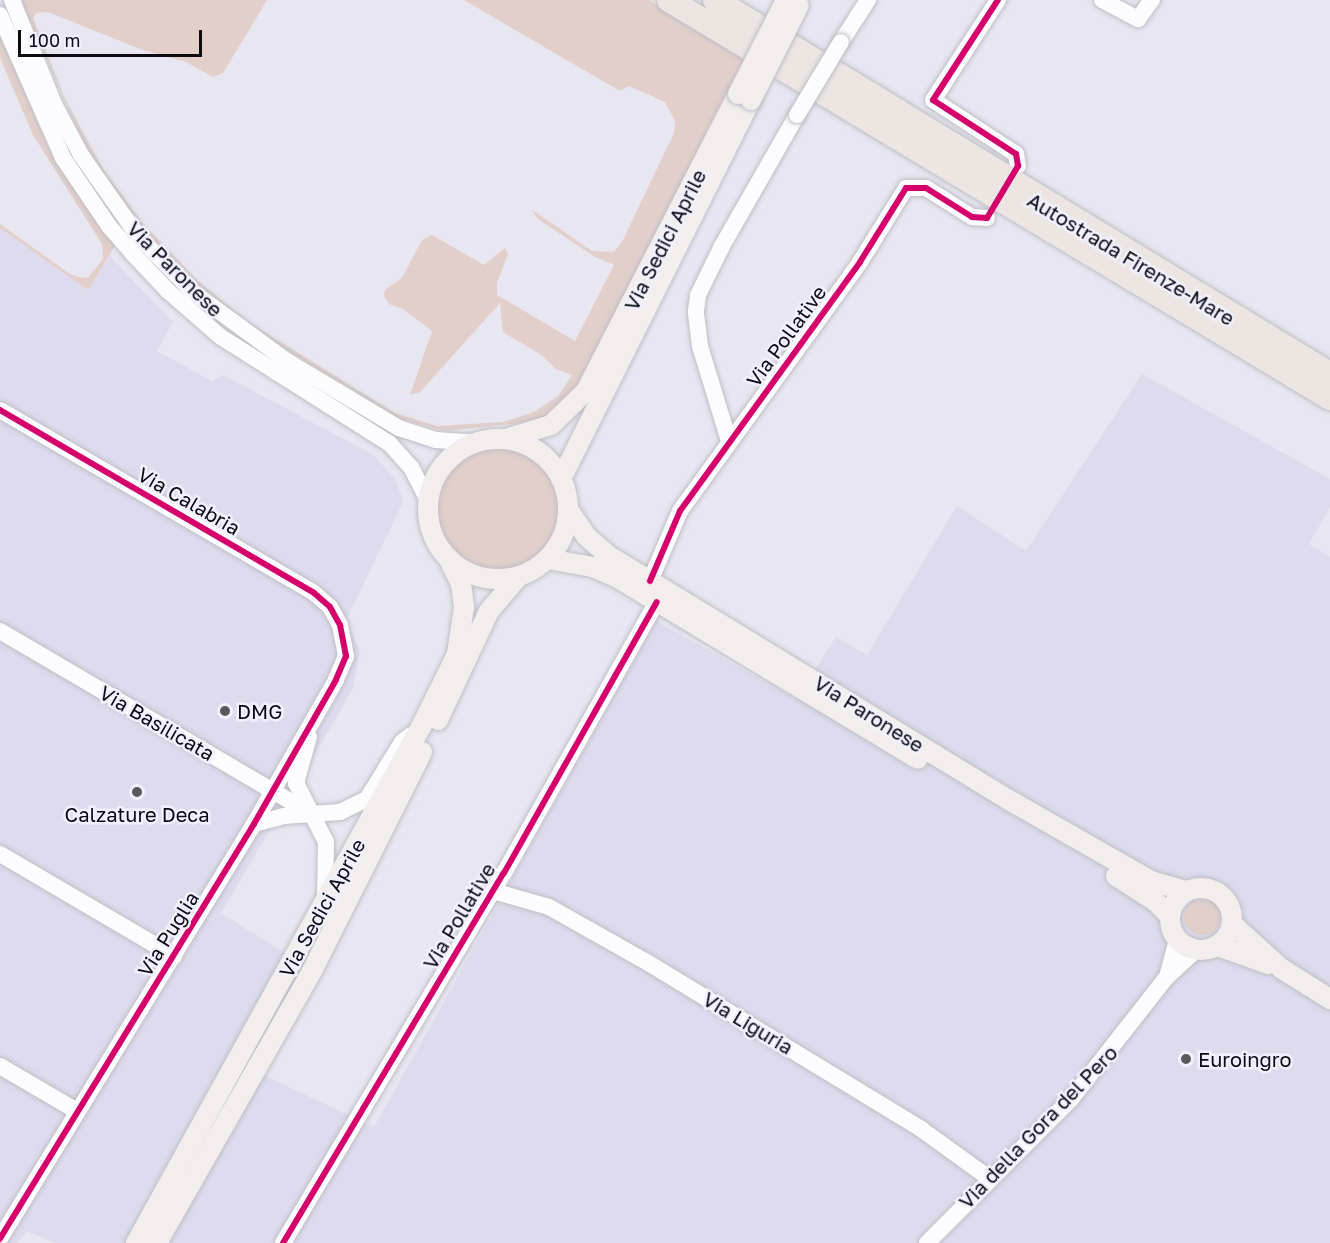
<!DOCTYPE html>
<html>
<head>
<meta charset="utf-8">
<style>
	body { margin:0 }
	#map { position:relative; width:1330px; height:1243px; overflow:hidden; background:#e8e6f0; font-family:"Golos Text",sans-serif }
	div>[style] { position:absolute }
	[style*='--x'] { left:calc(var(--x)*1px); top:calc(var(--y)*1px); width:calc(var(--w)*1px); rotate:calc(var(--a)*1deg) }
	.built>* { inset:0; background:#dddbed }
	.green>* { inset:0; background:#e2cfca }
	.round { border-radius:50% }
	.roads { filter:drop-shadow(0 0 2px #bfbec6) drop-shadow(0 0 2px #bfbec6) }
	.minor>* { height:16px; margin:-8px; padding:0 8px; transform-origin:8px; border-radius:8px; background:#fcfbfd }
	.major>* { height:20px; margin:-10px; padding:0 10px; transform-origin:10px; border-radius:10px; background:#f3eeec }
	.major>.ring { margin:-10px; padding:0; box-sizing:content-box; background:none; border:20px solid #f3eeec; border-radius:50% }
	.highway>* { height:24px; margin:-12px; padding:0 12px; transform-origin:12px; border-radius:12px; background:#ece5e2 }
	.bridges { filter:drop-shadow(0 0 2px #bfbec6) drop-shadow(0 0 2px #bfbec6) }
	.minor-bridge>* { height:16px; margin:-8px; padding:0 8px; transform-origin:8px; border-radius:8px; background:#fcfbfd }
	.major-bridge>* { height:20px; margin:-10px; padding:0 10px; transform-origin:10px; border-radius:10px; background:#f3eeec }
	.cycleway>* { height:6px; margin:-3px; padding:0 3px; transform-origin:3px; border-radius:3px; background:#d6006c }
	.dots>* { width:16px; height:16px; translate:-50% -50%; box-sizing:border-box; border:3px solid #f1f0ff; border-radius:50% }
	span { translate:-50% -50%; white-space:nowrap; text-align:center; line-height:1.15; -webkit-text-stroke:5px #f1f0ff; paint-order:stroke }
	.street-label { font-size:20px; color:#0c0b11 }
	.poi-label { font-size:20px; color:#0c0b11 }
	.left { translate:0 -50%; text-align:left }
	.scale { position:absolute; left:18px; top:30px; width:184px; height:27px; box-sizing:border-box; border:3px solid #0c0b11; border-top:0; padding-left:8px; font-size:18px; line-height:21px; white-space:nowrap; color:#0c0b11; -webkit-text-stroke:4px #f1f0ff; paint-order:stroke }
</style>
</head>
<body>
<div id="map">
	<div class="built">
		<div style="clip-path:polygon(0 228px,88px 290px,110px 256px,173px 322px,157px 351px,212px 381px,223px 375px,372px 454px,395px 478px,403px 502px,346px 620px,360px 651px,353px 689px,221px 913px,289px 956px,232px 1060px,374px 1127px,656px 621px,796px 699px,836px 637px,867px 655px,957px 506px,1026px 551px,1142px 374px,1330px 479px,1330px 507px,1309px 544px,1330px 557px,1330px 1243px,55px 1243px,27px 1231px,18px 1243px,0 1243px)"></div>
	</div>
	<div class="green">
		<div style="clip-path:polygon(21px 0,267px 0,223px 73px,213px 77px,186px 62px,140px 49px,48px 12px,36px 13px,33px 18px,65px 99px,103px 169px,143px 223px,196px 279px,247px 321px,395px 413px,437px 426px,503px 422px,534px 412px,558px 396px,572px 375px,556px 369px,540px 354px,503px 332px,500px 303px,420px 392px,410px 395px,432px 331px,403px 309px,389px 304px,384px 296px,385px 290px,402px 278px,422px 240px,432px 235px,484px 265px,505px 248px,508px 254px,497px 283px,497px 295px,575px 341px,614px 265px,595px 257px,538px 219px,531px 209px,592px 251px,614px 252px,622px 242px,674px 133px,675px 121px,665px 102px,629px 86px,620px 91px,464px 0,649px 0,745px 59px,582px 386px,548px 416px,530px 422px,444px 431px,398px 418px,263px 336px,205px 292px,160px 248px,122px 201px,82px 140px)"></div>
		<div style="clip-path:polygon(0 35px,49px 149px,115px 246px,88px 290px,0 228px,0 224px,70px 274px,82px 278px,89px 277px,103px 259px,102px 244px,33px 135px,0 58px)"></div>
		<div class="round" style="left:437px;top:445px;width:124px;height:124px"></div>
		<div class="round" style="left:1184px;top:899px;width:36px;height:36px"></div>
	</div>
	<div class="roads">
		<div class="minor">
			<div style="--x:12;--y:0;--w:112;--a:68"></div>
			<div style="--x:54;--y:104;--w:58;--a:62.1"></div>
			<div style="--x:81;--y:155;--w:99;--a:54.9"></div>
			<div style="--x:138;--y:236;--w:80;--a:45.5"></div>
			<div style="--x:194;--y:293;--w:115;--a:36.2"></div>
			<div style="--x:287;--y:361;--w:131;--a:30.9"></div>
			<div style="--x:399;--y:428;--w:39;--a:18"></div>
			<div style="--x:436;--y:440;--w:39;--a:4"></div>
			<div style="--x:998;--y:0;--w:119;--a:123"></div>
			<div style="--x:933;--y:100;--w:99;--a:33"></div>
			<div style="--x:1016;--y:154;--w:12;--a:81"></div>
			<div style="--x:1102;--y:0;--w:41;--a:27.8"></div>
			<div style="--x:1138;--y:19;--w:24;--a:-54"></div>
			<div style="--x:0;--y:15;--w:156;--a:66.2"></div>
			<div style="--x:63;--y:158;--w:82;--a:55.9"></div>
			<div style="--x:109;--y:226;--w:37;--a:49"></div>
			<div style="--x:133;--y:254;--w:51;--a:46.6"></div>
			<div style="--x:168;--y:291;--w:70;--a:41"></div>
			<div style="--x:221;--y:337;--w:200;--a:32.3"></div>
			<div style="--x:390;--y:444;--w:31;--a:48"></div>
			<div style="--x:411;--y:467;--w:37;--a:63"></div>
			<div style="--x:841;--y:42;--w:50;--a:-57.3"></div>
			<div style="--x:0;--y:410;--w:363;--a:30.2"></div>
			<div style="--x:314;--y:593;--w:21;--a:41"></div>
			<div style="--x:330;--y:607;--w:21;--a:61"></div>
			<div style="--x:340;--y:625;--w:32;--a:79"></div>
			<div style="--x:346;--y:656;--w:26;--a:113"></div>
			<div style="--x:336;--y:680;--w:166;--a:119.7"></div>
			<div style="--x:254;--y:824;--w:487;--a:121.5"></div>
			<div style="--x:729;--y:441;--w:99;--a:-107"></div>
			<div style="--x:700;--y:346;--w:35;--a:-97"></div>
			<div style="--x:696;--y:311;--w:16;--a:-83"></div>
			<div style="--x:698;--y:295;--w:55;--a:-63.9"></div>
			<div style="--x:722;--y:246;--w:151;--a:-60.2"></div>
			<div style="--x:650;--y:581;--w:76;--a:-66.8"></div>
			<div style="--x:680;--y:511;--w:307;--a:-54.1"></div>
			<div style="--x:860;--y:262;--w:87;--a:-58.1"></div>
			<div style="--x:906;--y:188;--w:20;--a:0"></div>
			<div style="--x:926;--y:188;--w:54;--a:32.2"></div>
			<div style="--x:972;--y:217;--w:15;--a:4"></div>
			<div style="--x:0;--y:631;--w:364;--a:30.4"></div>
			<div style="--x:309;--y:737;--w:48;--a:105.8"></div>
			<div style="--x:296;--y:783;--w:66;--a:63"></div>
			<div style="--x:326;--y:842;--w:58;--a:91"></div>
			<div style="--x:254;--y:824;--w:31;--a:-15"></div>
			<div style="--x:284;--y:816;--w:56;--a:-4.1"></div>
			<div style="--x:340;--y:812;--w:30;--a:-26"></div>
			<div style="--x:367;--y:799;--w:67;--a:-58.4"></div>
			<div style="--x:402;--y:742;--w:11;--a:-38"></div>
			<div style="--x:0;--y:854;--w:202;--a:30.4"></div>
			<div style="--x:493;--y:891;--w:58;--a:15.9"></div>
			<div style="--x:549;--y:907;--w:116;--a:29.4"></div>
			<div style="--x:650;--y:964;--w:317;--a:31.3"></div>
			<div style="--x:921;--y:1129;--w:85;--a:35.9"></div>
			<div style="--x:1167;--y:977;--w:38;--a:-75"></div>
			<div style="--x:0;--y:1066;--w:87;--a:30.4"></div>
			<div style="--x:283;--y:1243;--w:431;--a:-59.2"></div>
			<div style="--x:504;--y:873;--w:311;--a:-60.6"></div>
			<div style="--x:927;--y:1243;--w:204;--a:-45"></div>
			<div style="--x:1071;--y:1099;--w:154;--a:-51.9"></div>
			<div style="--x:1166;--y:978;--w:41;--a:-43"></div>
		</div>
		<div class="major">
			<div style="--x:505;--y:439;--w:48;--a:-16.9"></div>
			<div style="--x:551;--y:425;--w:49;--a:-44.2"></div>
			<div style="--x:586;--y:391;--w:334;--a:-62.9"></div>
			<div class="ring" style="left:428px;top:439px;width:120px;height:120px"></div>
			<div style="--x:561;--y:479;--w:424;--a:-63.4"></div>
			<div style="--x:568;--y:509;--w:32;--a:56"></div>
			<div style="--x:586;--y:536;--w:30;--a:41"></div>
			<div style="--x:609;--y:556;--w:469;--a:31.4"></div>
			<div style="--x:1009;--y:800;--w:163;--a:29.7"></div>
			<div style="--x:1151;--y:881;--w:37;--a:16"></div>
			<div style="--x:548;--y:559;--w:46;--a:10.1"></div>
			<div style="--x:593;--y:567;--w:27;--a:24"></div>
			<div style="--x:618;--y:578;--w:350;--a:31.1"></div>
			<div style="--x:438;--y:720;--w:120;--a:-64.9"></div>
			<div style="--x:489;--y:611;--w:45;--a:-49.5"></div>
			<div style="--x:1116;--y:876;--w:46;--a:32.7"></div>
			<div style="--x:1155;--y:901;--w:21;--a:45"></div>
			<div class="ring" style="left:1170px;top:888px;width:42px;height:42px"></div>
			<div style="--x:1232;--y:924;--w:67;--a:42"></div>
			<div style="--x:1282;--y:969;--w:57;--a:32"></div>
			<div style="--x:1218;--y:946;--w:53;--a:19.8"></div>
			<div style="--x:136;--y:1243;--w:589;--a:-61.09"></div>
			<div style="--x:421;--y:727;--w:81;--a:-63.7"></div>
			<div style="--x:457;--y:654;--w:48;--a:-81.5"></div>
			<div style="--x:464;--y:607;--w:23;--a:-97"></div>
			<div style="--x:461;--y:584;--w:25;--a:-116"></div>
			<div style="--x:157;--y:1243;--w:315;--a:-60.3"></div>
			<div style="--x:313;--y:969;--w:243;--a:-63.3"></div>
		</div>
		<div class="highway">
			<div style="--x:669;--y:0;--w:772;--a:31.05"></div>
			<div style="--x:715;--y:0;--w:720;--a:31.31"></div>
		</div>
	</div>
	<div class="bridges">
		<div class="minor-bridge">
			<div style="--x:797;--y:115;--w:85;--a:-58.9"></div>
		</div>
		<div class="major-bridge">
			<div style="--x:738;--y:94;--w:106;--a:-62.9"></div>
			<div style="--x:751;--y:100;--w:106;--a:-63.2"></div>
		</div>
	</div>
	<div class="cycleway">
		<div style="--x:0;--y:410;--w:363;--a:30.2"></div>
		<div style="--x:314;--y:593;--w:21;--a:41"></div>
		<div style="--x:330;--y:607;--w:21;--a:61"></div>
		<div style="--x:340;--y:625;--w:32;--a:79"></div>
		<div style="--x:346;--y:656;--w:26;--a:113"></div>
		<div style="--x:336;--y:680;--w:166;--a:119.7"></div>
		<div style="--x:254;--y:824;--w:487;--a:121.5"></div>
		<div style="--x:650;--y:581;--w:76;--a:-66.8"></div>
		<div style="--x:680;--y:511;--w:307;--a:-54.1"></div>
		<div style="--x:860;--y:262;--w:87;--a:-58.1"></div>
		<div style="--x:906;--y:188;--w:20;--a:0"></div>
		<div style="--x:926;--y:188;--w:54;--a:32.2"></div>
		<div style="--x:972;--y:217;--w:15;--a:4"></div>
		<div style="--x:987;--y:218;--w:61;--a:-59.2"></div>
		<div style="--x:1018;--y:166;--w:12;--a:-99"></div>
		<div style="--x:1016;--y:154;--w:99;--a:-147"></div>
		<div style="--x:933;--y:100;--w:119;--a:-57"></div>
		<div style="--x:283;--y:1243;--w:431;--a:-59.2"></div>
		<div style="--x:504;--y:873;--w:311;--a:-60.6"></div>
	</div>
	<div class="dots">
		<div style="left:225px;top:711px;background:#59585f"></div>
		<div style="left:137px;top:792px;background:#59585f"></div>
		<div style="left:1186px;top:1059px;background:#59585f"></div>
	</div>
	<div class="street-label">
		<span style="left:665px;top:240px;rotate:-63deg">Via Sedici Aprile</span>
		<span style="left:1131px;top:259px;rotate:31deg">Autostrada Firenze-Mare</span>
		<span style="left:175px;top:269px;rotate:45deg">Via Paronese</span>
		<span style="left:786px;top:336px;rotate:-54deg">Via Pollative</span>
		<span style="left:189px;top:501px;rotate:30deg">Via Calabria</span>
		<span style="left:869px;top:714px;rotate:32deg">Via Paronese</span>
		<span style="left:157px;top:723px;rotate:30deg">Via Basilicata</span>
		<span style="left:322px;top:908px;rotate:-61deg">Via Sedici Aprile</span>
		<span style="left:459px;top:916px;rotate:-59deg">Via Pollative</span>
		<span style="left:168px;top:934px;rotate:-58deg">Via Puglia</span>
		<span style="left:748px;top:1023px;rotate:31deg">Via Liguria</span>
		<span style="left:1038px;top:1127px;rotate:-46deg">Via della Gora del Pero</span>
	</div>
	<div class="poi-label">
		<span class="left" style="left:237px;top:711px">DMG</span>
		<span style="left:137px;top:814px">Calzature Deca</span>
		<span class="left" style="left:1198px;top:1059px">Euroingro</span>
	</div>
	<div class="scale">100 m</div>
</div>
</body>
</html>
